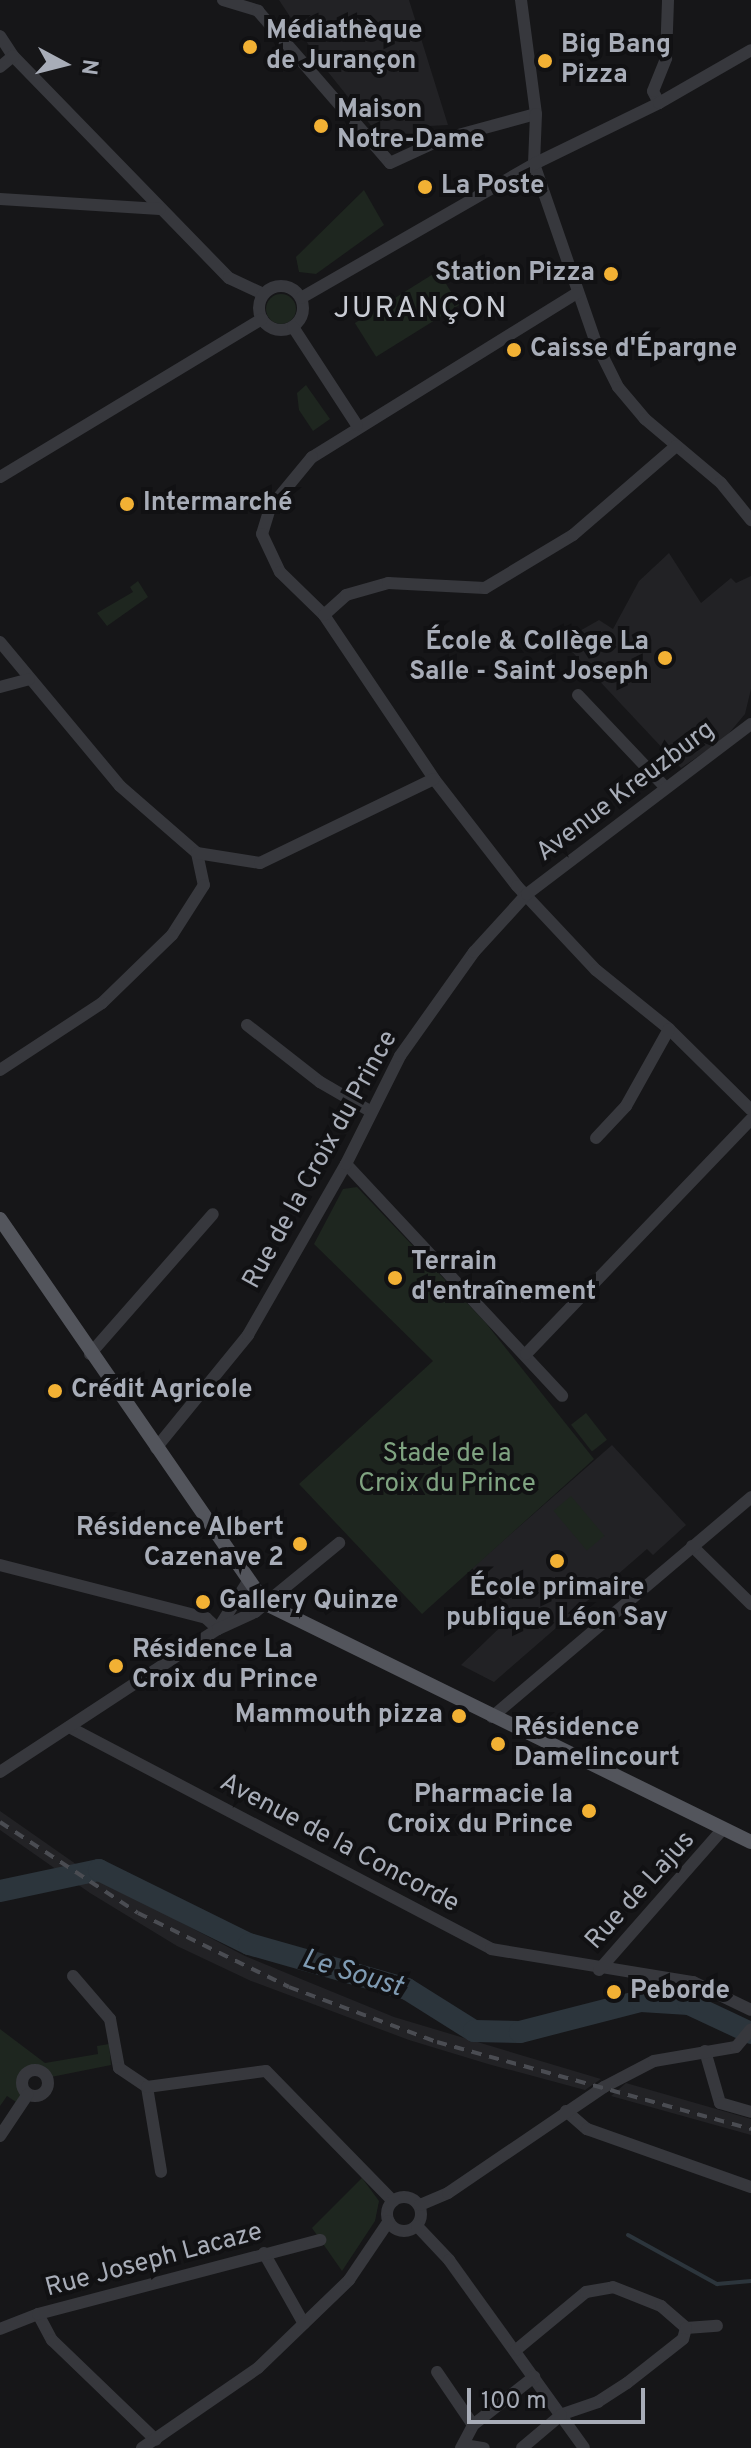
<!DOCTYPE html>
<html>
<head>
<meta charset="utf-8">
<style>
	body { margin:0 }
	#map { position:relative; width:751px; height:2448px; overflow:hidden; background:#161618; font-family:Overpass,sans-serif }
	div>[style] { position:absolute }
	[style*='--x'] { left:calc(var(--x)*1px); top:calc(var(--y)*1px); width:calc(var(--w)*1px); rotate:calc(var(--a)*1deg) }
	.built>* { inset:0; background:#222225 }
	.green>* { inset:0; background:#1e261f; transform-origin:0 0 }
	.round { border-radius:50% }
	.stream>* { height:4px; margin:-2px; padding:0 2px; transform-origin:2px; border-radius:2px; background:#2c353c }
	.river>* { height:22px; margin:-11px; padding:0 11px; transform-origin:11px; border-radius:11px; background:#2c353c }
	.minor>* { height:12px; margin:-6px; padding:0 6px; transform-origin:6px; border-radius:6px; background:#37383d }
	.minor>.ring { margin:-6px; padding:0; box-sizing:content-box; background:none; border:12px solid #37383d; border-radius:50% }
	.major>* { height:14px; margin:-7px; padding:0 7px; transform-origin:7px; border-radius:7px; background:#53555c }
	.rail>* { height:4px; margin-top:-2px; transform-origin:0; background:repeating-linear-gradient(90deg,#4a4c52 0 10px,transparent 0 18px) }
	.dots>* { width:22px; height:22px; translate:-50% -50%; box-sizing:border-box; border:4px solid #111113; border-radius:50% }
	span { translate:-50% -50%; white-space:nowrap; text-align:center; line-height:1.15; -webkit-text-stroke:8px #111113; paint-order:stroke }
	.poi-label { font-size:26px; color:#a8adb8; font-weight:700 }
	.left { translate:0 -50%; text-align:left }
	.right { translate:-100% -50%; text-align:right }
	.street-label { font-size:26px; color:#a8adb8 }
	.park-label { font-size:26px; color:#7fa381 }
	.water-label { font-size:28px; color:#7f9bb3; font-style:italic }
	.quarter-label { font-size:30px; color:#c9ccd4; letter-spacing:2px }
	.north { position:absolute; left:24px; top:24px; width:80px; height:80px; -webkit-text-stroke:6px #111113; paint-order:stroke; rotate:97deg; font-size:22px; font-weight:700; line-height:32px; text-align:center; color:#a8adb8 }
	.north::after { content:''; display:block; margin:auto; width:28px; height:36px; background:#a8adb8; clip-path:polygon(50% 0,100% 100%,50% 72%,0 100%) }
	.scale { position:absolute; left:467px; top:2388px; width:178px; height:36px; box-sizing:border-box; border:4px solid #a8adb8; border-top:0; padding-left:10px; font-size:24px; line-height:28px; white-space:nowrap; color:#a8adb8; -webkit-text-stroke:6px #111113; paint-order:stroke }
</style>
</head>
<body>
<div id="map">
	<div class="built">
		<div style="clip-path:polygon(279px 0,409px 0,448px 125px,429px 126px,402px 144px,385px 143px,320px 62px)"></div>
		<div style="clip-path:polygon(669px 553px,701px 603px,731px 578px,736px 583px,751px 576px,751px 689px,745px 714px,725px 738px,681px 768px,562px 641px,599px 620px,613px 629px,639px 581px)"></div>
		<div style="clip-path:polygon(612px 1445px,686px 1525px,653px 1555px,647px 1549px,494px 1682px,461px 1665px,514px 1614px,472px 1568px)"></div>
		<div style="clip-path:polygon(0 1811px,93px 1876px,245px 1956px,394px 2017px,601px 2079px,585px 2090px,488px 2064px,409px 2040px,251px 1981px,177px 1946px,90px 1893px,0 1830px)"></div>
		<div style="clip-path:polygon(626px 2083px,751px 2119px,751px 2135px,611px 2096px)"></div>
	</div>
	<div class="green">
		<div style="clip-path:polygon(364px 190px,384px 225px,316px 274px,299px 272px,296px 257px)"></div>
		<div style="left:438px;top:271px;width:40px;height:98px;rotate:58deg"></div>
		<div class="round" style="left:266px;top:294px;width:30px;height:30px"></div>
		<div style="clip-path:polygon(306px 385px,330px 419px,313px 431px,299px 410px,297px 393px)"></div>
		<div style="clip-path:polygon(138px 581px,148px 597px,107px 626px,97px 613px,133px 592px,130px 587px)"></div>
		<div style="clip-path:polygon(357px 1187px,485px 1322px,594px 1459px,422px 1614px,299px 1484px,433px 1361px,314px 1244px,343px 1189px)"></div>
		<div style="left:586px;top:1413px;width:34px;height:19px;rotate:52deg"></div>
		<div style="left:571px;top:1496px;width:52px;height:23px;rotate:50deg"></div>
		<div style="clip-path:polygon(0 2029px,45px 2063px,98px 2054px,97px 2046px,109px 2044px,111px 2065px,51px 2077px,39px 2067px,26px 2067px,18px 2076px,21px 2094px,16px 2102px,7px 2096px,0 2106px)"></div>
		<div style="clip-path:polygon(362px 2178px,379px 2201px,375px 2221px,342px 2271px,312px 2228px)"></div>
	</div>
	<div class="stream">
		<div style="--x:628;--y:2235;--w:102;--a:28.8"></div>
		<div style="--x:717;--y:2284;--w:34;--a:-5"></div>
	</div>
	<div class="river">
		<div style="--x:0;--y:1891;--w:101;--a:-12"></div>
		<div style="--x:99;--y:1870;--w:167;--a:26.3"></div>
		<div style="--x:249;--y:1944;--w:164;--a:15.9"></div>
		<div style="--x:407;--y:1989;--w:79;--a:32.1"></div>
		<div style="--x:474;--y:2031;--w:46;--a:1.2"></div>
		<div style="--x:520;--y:2032;--w:125;--a:-14.4"></div>
		<div style="--x:641;--y:2001;--w:48;--a:3.6"></div>
		<div style="--x:689;--y:2004;--w:68;--a:25.1"></div>
	</div>
	<div class="minor">
		<div style="--x:223;--y:0;--w:37;--a:17"></div>
		<div style="--x:258;--y:11;--w:201;--a:49"></div>
		<div style="--x:390;--y:163;--w:55;--a:-24.7"></div>
		<div style="--x:440;--y:140;--w:99;--a:-15.2"></div>
		<div style="--x:521;--y:0;--w:115;--a:82.5"></div>
		<div style="--x:536;--y:114;--w:50;--a:92.3"></div>
		<div style="--x:534;--y:164;--w:189;--a:70.9"></div>
		<div style="--x:596;--y:343;--w:49;--a:63.4"></div>
		<div style="--x:618;--y:387;--w:42;--a:49.8"></div>
		<div style="--x:645;--y:419;--w:99;--a:40.1"></div>
		<div style="--x:721;--y:483;--w:48;--a:51"></div>
		<div style="--x:0;--y:36;--w:24;--a:57"></div>
		<div style="--x:13;--y:56;--w:310;--a:45.8"></div>
		<div style="--x:229;--y:278;--w:38;--a:25"></div>
		<div style="--x:0;--y:67;--w:17;--a:-40"></div>
		<div style="--x:659;--y:103;--w:13;--a:-117"></div>
		<div style="--x:653;--y:91;--w:35;--a:-68"></div>
		<div style="--x:666;--y:58;--w:58;--a:-88"></div>
		<div style="--x:0;--y:199;--w:160;--a:3.6"></div>
		<div class="ring" style="left:259px;top:286px;width:32px;height:32px"></div>
		<div style="--x:577;--y:293;--w:312;--a:148.2"></div>
		<div style="--x:312;--y:457;--w:66;--a:129.5"></div>
		<div style="--x:270;--y:508;--w:27;--a:107"></div>
		<div style="--x:262;--y:534;--w:42;--a:64.7"></div>
		<div style="--x:280;--y:572;--w:62;--a:44.3"></div>
		<div style="--x:324;--y:615;--w:197;--a:56.1"></div>
		<div style="--x:434;--y:779;--w:135;--a:52.2"></div>
		<div style="--x:517;--y:886;--w:115;--a:46.8"></div>
		<div style="--x:596;--y:970;--w:94;--a:38.9"></div>
		<div style="--x:669;--y:1029;--w:115;--a:44.6"></div>
		<div style="--x:301;--y:298;--w:269;--a:-29.9"></div>
		<div style="--x:534;--y:164;--w:139;--a:-26"></div>
		<div style="--x:659;--y:103;--w:106;--a:-29.9"></div>
		<div style="--x:293;--y:327;--w:117;--a:56.9"></div>
		<div style="--x:0;--y:477;--w:306;--a:-31.1"></div>
		<div style="--x:324;--y:615;--w:30;--a:-42"></div>
		<div style="--x:346;--y:595;--w:44;--a:-15.9"></div>
		<div style="--x:388;--y:583;--w:97;--a:3"></div>
		<div style="--x:485;--y:588;--w:103;--a:-31.1"></div>
		<div style="--x:573;--y:535;--w:136;--a:-40.8"></div>
		<div style="--x:0;--y:642;--w:187;--a:50.2"></div>
		<div style="--x:120;--y:786;--w:102;--a:41"></div>
		<div style="--x:197;--y:853;--w:33;--a:78"></div>
		<div style="--x:204;--y:885;--w:59;--a:122.6"></div>
		<div style="--x:172;--y:935;--w:98;--a:135.8"></div>
		<div style="--x:102;--y:1003;--w:122;--a:146.7"></div>
		<div style="--x:0;--y:687;--w:30;--a:-15"></div>
		<div style="--x:578;--y:695;--w:128;--a:46.6"></div>
		<div style="--x:197;--y:853;--w:64;--a:9"></div>
		<div style="--x:260;--y:863;--w:193;--a:-25.8"></div>
		<div style="--x:247;--y:1025;--w:93;--a:38"></div>
		<div style="--x:320;--y:1082;--w:58;--a:30.1"></div>
		<div style="--x:596;--y:1138;--w:44;--a:-46.8"></div>
		<div style="--x:626;--y:1106;--w:88;--a:-60.8"></div>
		<div style="--x:346;--y:1164;--w:317;--a:47"></div>
		<div style="--x:90;--y:1354;--w:186;--a:-48.7"></div>
		<div style="--x:526;--y:1354;--w:325;--a:-46.2"></div>
		<div style="--x:156;--y:1448;--w:146;--a:-50.8"></div>
		<div style="--x:248;--y:1335;--w:197;--a:-60.2"></div>
		<div style="--x:346;--y:1164;--w:121;--a:-63.4"></div>
		<div style="--x:400;--y:1056;--w:128;--a:-54.6"></div>
		<div style="--x:474;--y:952;--w:79;--a:-47.6"></div>
		<div style="--x:527;--y:894;--w:281;--a:-37.2"></div>
		<div style="--x:692;--y:1546;--w:83;--a:44.5"></div>
		<div style="--x:0;--y:1565;--w:213;--a:14.4"></div>
		<div style="--x:206;--y:1618;--w:16;--a:43"></div>
		<div style="--x:218;--y:1629;--w:54;--a:-57.8"></div>
		<div style="--x:492;--y:1717;--w:340;--a:-40.3"></div>
		<div style="--x:69;--y:1727;--w:477;--a:27.7"></div>
		<div style="--x:491;--y:1949;--w:205;--a:9.3"></div>
		<div style="--x:693;--y:1982;--w:64;--a:25.8"></div>
		<div style="--x:0;--y:1772;--w:261;--a:-33.3"></div>
		<div style="--x:218;--y:1629;--w:41;--a:-24.7"></div>
		<div style="--x:255;--y:1612;--w:109;--a:-39.4"></div>
		<div style="--x:599;--y:1970;--w:188;--a:-48.7"></div>
		<div style="--x:73;--y:1976;--w:57;--a:49.3"></div>
		<div style="--x:110;--y:2019;--w:50;--a:79.6"></div>
		<div style="--x:119;--y:2068;--w:34;--a:34"></div>
		<div style="--x:147;--y:2087;--w:86;--a:80.6"></div>
		<div style="--x:705;--y:2051;--w:54;--a:73.9"></div>
		<div style="--x:720;--y:2103;--w:32;--a:16"></div>
		<div class="ring" style="left:22px;top:2070px;width:14px;height:14px"></div>
		<div style="--x:147;--y:2087;--w:120;--a:-7.7"></div>
		<div style="--x:266;--y:2071;--w:182;--a:45.7"></div>
		<div style="--x:566;--y:2111;--w:28;--a:41"></div>
		<div style="--x:587;--y:2129;--w:174;--a:19.5"></div>
		<div style="--x:0;--y:2136;--w:50;--a:-56.3"></div>
		<div class="ring" style="left:387px;top:2197px;width:22px;height:22px"></div>
		<div style="--x:420;--y:2205;--w:30;--a:-23"></div>
		<div style="--x:448;--y:2193;--w:189;--a:-34.2"></div>
		<div style="--x:604;--y:2087;--w:56;--a:-27.5"></div>
		<div style="--x:654;--y:2061;--w:83;--a:-9.7"></div>
		<div style="--x:736;--y:2047;--w:23;--a:-50"></div>
		<div style="--x:417;--y:2226;--w:47;--a:46.7"></div>
		<div style="--x:449;--y:2260;--w:231;--a:54.3"></div>
		<div style="--x:264;--y:2253;--w:81;--a:60.6"></div>
		<div style="--x:38;--y:2314;--w:30;--a:62"></div>
		<div style="--x:52;--y:2340;--w:144;--a:43.9"></div>
		<div style="--x:686;--y:2328;--w:31;--a:-4"></div>
		<div style="--x:0;--y:2329;--w:41;--a:-21.5"></div>
		<div style="--x:38;--y:2314;--w:292;--a:-14.7"></div>
		<div style="--x:516;--y:2350;--w:91;--a:-39.6"></div>
		<div style="--x:586;--y:2292;--w:27;--a:-10"></div>
		<div style="--x:613;--y:2287;--w:52;--a:21.6"></div>
		<div style="--x:661;--y:2306;--w:33;--a:41"></div>
		<div style="--x:686;--y:2328;--w:11;--a:105"></div>
		<div style="--x:683;--y:2339;--w:71;--a:141.8"></div>
		<div style="--x:627;--y:2383;--w:35;--a:147"></div>
		<div style="--x:598;--y:2402;--w:39;--a:161"></div>
		<div style="--x:561;--y:2415;--w:51;--a:139.8"></div>
		<div style="--x:437;--y:2372;--w:64;--a:55.8"></div>
		<div style="--x:464;--y:2445;--w:20;--a:9"></div>
		<div style="--x:142;--y:2448;--w:141;--a:-34.6"></div>
		<div style="--x:258;--y:2368;--w:127;--a:-44"></div>
		<div style="--x:349;--y:2280;--w:71;--a:-55.9"></div>
		<div style="--x:461;--y:2448;--w:26;--a:-62"></div>
		<div style="--x:473;--y:2425;--w:78;--a:-38.2"></div>
	</div>
	<div class="major">
		<div style="--x:0;--y:1219;--w:468;--a:55.4"></div>
		<div style="--x:266;--y:1604;--w:540;--a:26.14"></div>
	</div>
	<div class="rail">
		<div style="--x:0;--y:1822;--w:165;--a:33.4"></div>
		<div style="--x:138;--y:1913;--w:168;--a:26.1"></div>
		<div style="--x:289;--y:1987;--w:158;--a:20.4"></div>
		<div style="--x:437;--y:2042;--w:326;--a:15.5"></div>
	</div>
	<div class="dots">
		<div style="left:250px;top:47px;background:#f2b134"></div>
		<div style="left:545px;top:61px;background:#f2b134"></div>
		<div style="left:321px;top:126px;background:#f2b134"></div>
		<div style="left:425px;top:187px;background:#f2b134"></div>
		<div style="left:611px;top:274px;background:#f2b134"></div>
		<div style="left:514px;top:350px;background:#f2b134"></div>
		<div style="left:127px;top:504px;background:#f2b134"></div>
		<div style="left:665px;top:658px;background:#f2b134"></div>
		<div style="left:395px;top:1278px;background:#f2b134"></div>
		<div style="left:55px;top:1391px;background:#f2b134"></div>
		<div style="left:300px;top:1544px;background:#f2b134"></div>
		<div style="left:557px;top:1561px;background:#f2b134"></div>
		<div style="left:203px;top:1602px;background:#f2b134"></div>
		<div style="left:116px;top:1666px;background:#f2b134"></div>
		<div style="left:459px;top:1716px;background:#f2b134"></div>
		<div style="left:498px;top:1744px;background:#f2b134"></div>
		<div style="left:589px;top:1811px;background:#f2b134"></div>
		<div style="left:614px;top:1992px;background:#f2b134"></div>
	</div>
	<div class="poi-label">
		<span class="left" style="left:266px;top:47px">Médiathèque<br>de Jurançon</span>
		<span class="left" style="left:561px;top:61px">Big Bang<br>Pizza</span>
		<span class="left" style="left:337px;top:126px">Maison<br>Notre-Dame</span>
		<span class="left" style="left:441px;top:187px">La Poste</span>
		<span class="right" style="left:595px;top:274px">Station Pizza</span>
		<span class="left" style="left:530px;top:350px">Caisse d'Épargne</span>
		<span class="left" style="left:143px;top:504px">Intermarché</span>
		<span class="right" style="left:649px;top:658px">École &amp; Collège La<br>Salle - Saint Joseph</span>
		<span class="left" style="left:411px;top:1278px">Terrain<br>d'entraînement</span>
		<span class="left" style="left:71px;top:1391px">Crédit Agricole</span>
		<span class="right" style="left:284px;top:1544px">Résidence Albert<br>Cazenave 2</span>
		<span style="left:557px;top:1604px">École primaire<br>publique Léon Say</span>
		<span class="left" style="left:219px;top:1602px">Gallery Quinze</span>
		<span class="left" style="left:132px;top:1666px">Résidence La<br>Croix du Prince</span>
		<span class="right" style="left:443px;top:1716px">Mammouth pizza</span>
		<span class="left" style="left:514px;top:1744px">Résidence<br>Damelincourt</span>
		<span class="right" style="left:573px;top:1811px">Pharmacie la<br>Croix du Prince</span>
		<span class="left" style="left:630px;top:1992px">Peborde</span>
	</div>
	<div class="street-label">
		<span style="left:626px;top:792px;rotate:-37deg">Avenue Kreuzburg</span>
		<span style="left:321px;top:1160px;rotate:-61deg">Rue de la Croix du Prince</span>
		<span style="left:339px;top:1844px;rotate:28deg">Avenue de la Concorde</span>
		<span style="left:641px;top:1891px;rotate:-48deg">Rue de Lajus</span>
		<span style="left:154px;top:2261px;rotate:-15deg">Rue Joseph Lacaze</span>
	</div>
	<div class="park-label">
		<span style="left:447px;top:1470px">Stade de la<br>Croix du Prince</span>
	</div>
	<div class="water-label">
		<span style="left:352px;top:1974px;rotate:17deg">Le Soust</span>
	</div>
	<div class="quarter-label">
		<span style="left:421px;top:310px">JURANÇON</span>
	</div>
	<div class="north">N</div>
	<div class="scale">100 m</div>
</div>
</body>
</html>
